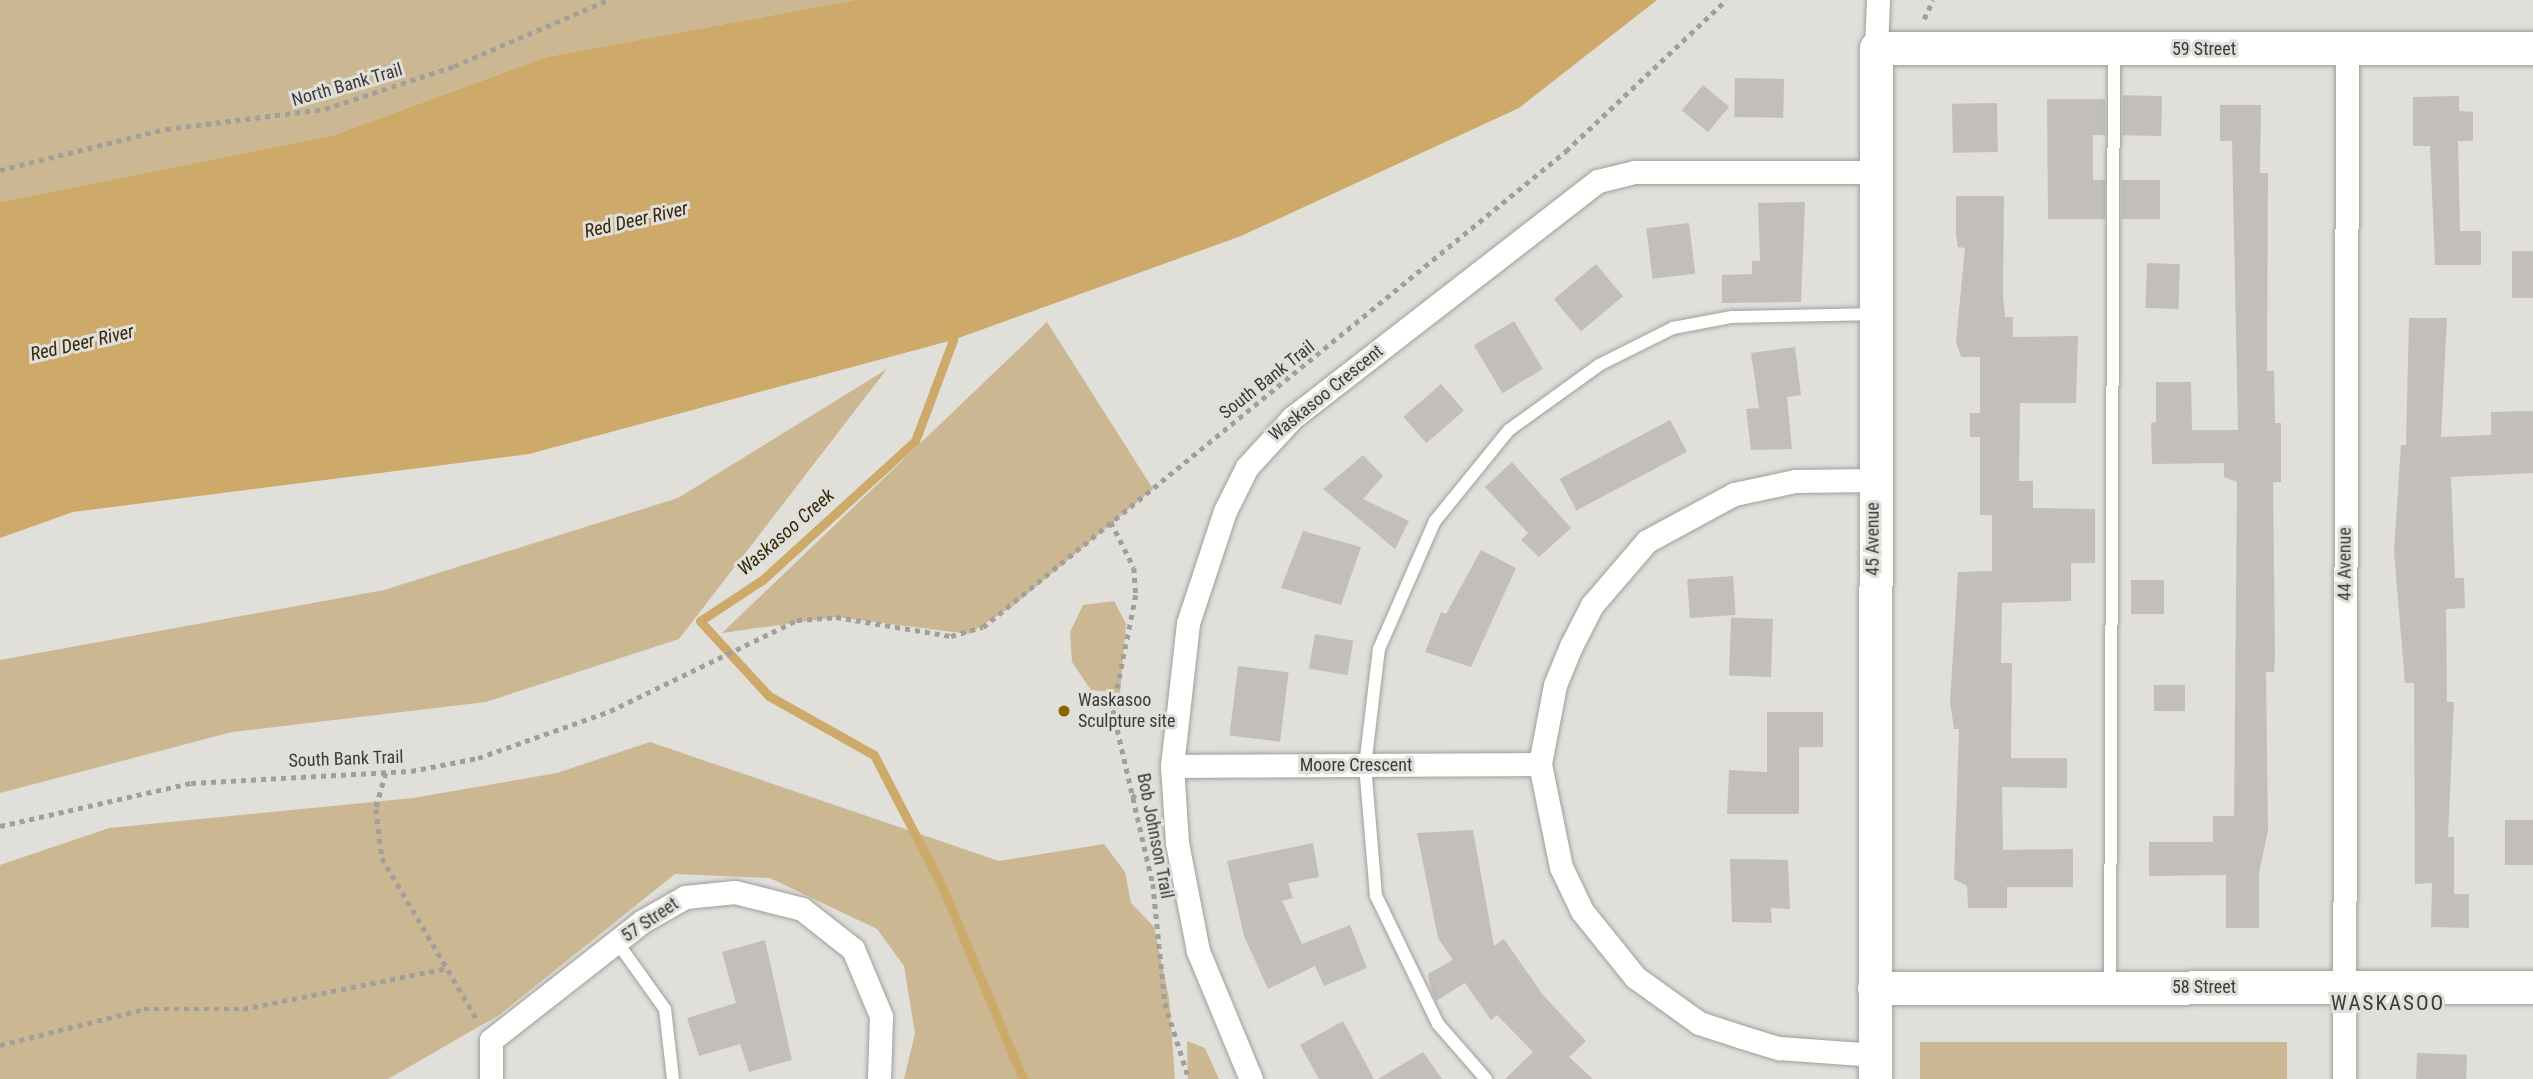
<!DOCTYPE html>
<html>
<head>
<meta charset="utf-8">
<style>
	body { margin:0 }
	#map { position:relative; width:2533px; height:1079px; overflow:hidden; background:#e1dfda; font-family:"Roboto Condensed",sans-serif }
	div>[style] { position:absolute }
	[style*='--x'] { left:calc(var(--x)*1px); top:calc(var(--y)*1px); width:calc(var(--w)*1px); rotate:calc(var(--a)*1deg) }
	.green>* { inset:0; background:#cbb791; transform-origin:0 0 }
	.water>* { inset:0; background:#cdaa69 }
	.stream>* { height:9px; margin:-4.5px; padding:0 4.5px; transform-origin:4.5px; border-radius:4.5px; background:#cdaa69 }
	.building>* { inset:0; background:#c2bfbb; transform-origin:0 0 }
	.path>* { height:4.5px; margin-top:-2.25px; transform-origin:0; background:repeating-linear-gradient(90deg,#a19f9c 0 5px,transparent 0 10px) }
	.roads { filter:drop-shadow(0 0 2px #a19f9a) drop-shadow(0 0 2px #a19f9a) }
	.lane>* { height:12px; margin:-6px; padding:0 6px; transform-origin:6px; border-radius:6px; background:#fff }
	.street>* { height:23px; margin:-11.5px; padding:0 11.5px; transform-origin:11.5px; border-radius:11.5px; background:#fff }
	.secondary>* { height:33px; margin:-16.5px; padding:0 16.5px; transform-origin:16.5px; border-radius:16.5px; background:#fff }
	.dots>* { width:19px; height:19px; translate:-50% -50%; box-sizing:border-box; border:4px solid #e1dfda; border-radius:50% }
	span { translate:-50% -50%; white-space:nowrap; text-align:center; line-height:1.15; -webkit-text-stroke:6px #e1dfda; paint-order:stroke }
	.street-label { font-size:18px; color:#3c3b3a }
	.poi-label { font-size:18px; color:#3c3b3a }
	.left { translate:0 -50%; text-align:left }
	.water-label { font-size:19px; color:#362709; font-style:italic }
	.quarter-label { font-size:21px; color:#3c3b3a; letter-spacing:2px }
</style>
</head>
<body>
<div id="map">
	<div class="green">
		<div style="clip-path:polygon(0 0,854px 0,546px 57px,334px 135px,0 202px)"></div>
		<div style="clip-path:polygon(1047px 322px,1153px 489px,1014px 605px,969px 634px,836px 617px,722px 633px)"></div>
		<div style="clip-path:polygon(887px 369px,679px 639px,486px 702px,232px 732px,0 793px,0 660px,384px 590px,678px 498px)"></div>
		<div style="clip-path:polygon(1114px 601px,1126px 624px,1120px 693px,1091px 690px,1072px 662px,1070px 632px,1083px 605px)"></div>
		<div style="clip-path:polygon(650px 742px,999px 861px,1104px 844px,1125px 872px,1131px 903px,1154px 927px,1169px 998px,1175px 1079px,904px 1079px,915px 1033px,904px 966px,877px 929px,770px 878px,675px 874px,499px 1015px,388px 1079px,0 1079px,0 865px,109px 828px,413px 798px,557px 773px)"></div>
		<div style="clip-path:polygon(1187px 1041px,1205px 1048px,1219px 1079px,1188px 1079px)"></div>
		<div style="left:1920px;top:1042px;width:367px;height:37px"></div>
	</div>
	<div class="water">
		<div style="clip-path:polygon(854px 0,1657px 0,1519px 108px,1241px 236px,953px 340px,529px 454px,73px 512px,0 538px,0 202px,334px 135px,546px 57px)"></div>
	</div>
	<div class="stream">
		<div style="--x:951;--y:330;--w:10;--a:79"></div>
		<div style="--x:953;--y:340;--w:108;--a:110.6"></div>
		<div style="--x:915;--y:441;--w:207;--a:137.7"></div>
		<div style="--x:762;--y:580;--w:74;--a:146.5"></div>
		<div style="--x:700;--y:621;--w:102;--a:47.4"></div>
		<div style="--x:769;--y:696;--w:120;--a:29.3"></div>
		<div style="--x:874;--y:755;--w:145;--a:62.6"></div>
		<div style="--x:941;--y:884;--w:212;--a:67.2"></div>
	</div>
	<div class="building">
		<div style="left:1735px;top:78px;width:49px;height:39px;rotate:1deg"></div>
		<div style="left:1703px;top:85px;width:34px;height:33px;rotate:40deg"></div>
		<div style="left:2162px;top:96px;width:40px;height:39px;rotate:91deg"></div>
		<div style="clip-path:polygon(2459px 96px,2459px 111px,2473px 112px,2473px 141px,2458px 141px,2460px 231px,2481px 231px,2481px 265px,2435px 265px,2430px 146px,2413px 146px,2413px 97px)"></div>
		<div style="clip-path:polygon(2047px 99px,2105px 99px,2105px 135px,2093px 135px,2093px 180px,2105px 180px,2105px 219px,2048px 219px)"></div>
		<div style="left:1997px;top:103px;width:49px;height:45px;rotate:89deg"></div>
		<div style="clip-path:polygon(2220px 105px,2261px 105px,2260px 173px,2268px 173px,2267px 371px,2274px 371px,2275px 423px,2281px 423px,2281px 482px,2273px 482px,2275px 657px,2274px 672px,2266px 672px,2268px 830px,2259px 873px,2259px 928px,2226px 928px,2226px 875px,2149px 876px,2149px 842px,2213px 842px,2213px 816px,2234px 816px,2237px 482px,2224px 477px,2224px 463px,2152px 464px,2151px 423px,2156px 422px,2156px 382px,2191px 382px,2192px 430px,2238px 430px,2232px 141px,2220px 141px)"></div>
		<div style="left:2122px;top:180px;width:38px;height:39px"></div>
		<div style="clip-path:polygon(1956px 196px,2004px 196px,2003px 296px,2005px 317px,2013px 317px,2013px 337px,2078px 336px,2076px 403px,2020px 403px,2019px 481px,2033px 481px,2033px 508px,2095px 509px,2095px 563px,2071px 563px,2071px 601px,2002px 603px,2001px 663px,2012px 663px,2011px 758px,2067px 758px,2067px 788px,2002px 787px,2003px 850px,2073px 849px,2073px 887px,2007px 887px,2007px 908px,1968px 908px,1967px 886px,1954px 879px,1959px 729px,1954px 729px,1950px 702px,1958px 572px,1992px 571px,1992px 515px,1980px 515px,1980px 437px,1970px 437px,1970px 413px,1980px 413px,1980px 357px,1961px 357px,1956px 341px,1965px 248px,1958px 247px,1956px 235px)"></div>
		<div style="clip-path:polygon(1805px 202px,1801px 302px,1722px 303px,1722px 275px,1752px 274px,1752px 261px,1760px 261px,1758px 203px)"></div>
		<div style="left:1689px;top:223px;width:51px;height:43px;rotate:83deg"></div>
		<div style="left:2512px;top:251px;width:21px;height:47px"></div>
		<div style="left:2147px;top:263px;width:33px;height:45px;rotate:2deg"></div>
		<div style="left:1596px;top:264px;width:42px;height:55px;rotate:50deg"></div>
		<div style="clip-path:polygon(2409px 318px,2447px 318px,2441px 437px,2491px 435px,2491px 412px,2533px 411px,2533px 473px,2451px 477px,2455px 578px,2464px 578px,2465px 608px,2446px 609px,2447px 702px,2454px 702px,2448px 837px,2454px 837px,2454px 894px,2469px 894px,2469px 928px,2431px 927px,2432px 883px,2415px 884px,2414px 683px,2405px 683px,2394px 551px,2401px 445px,2406px 445px)"></div>
		<div style="left:1514px;top:321px;width:56px;height:47px;rotate:59deg"></div>
		<div style="clip-path:polygon(1795px 347px,1801px 395px,1787px 397px,1792px 449px,1751px 450px,1746px 409px,1759px 408px,1751px 353px)"></div>
		<div style="left:1441px;top:384px;width:35px;height:50px;rotate:49deg"></div>
		<div style="left:1670px;top:420px;width:36px;height:125px;rotate:62deg"></div>
		<div style="clip-path:polygon(1363px 455px,1383px 476px,1363px 499px,1409px 521px,1395px 549px,1323px 489px)"></div>
		<div style="clip-path:polygon(1512px 462px,1571px 528px,1539px 557px,1521px 540px,1528px 533px,1485px 487px)"></div>
		<div style="clip-path:polygon(1303px 531px,1361px 547px,1341px 605px,1281px 588px)"></div>
		<div style="clip-path:polygon(1481px 550px,1516px 568px,1471px 667px,1425px 652px,1441px 612px,1446px 614px)"></div>
		<div style="left:1733px;top:576px;width:39px;height:46px;rotate:86deg"></div>
		<div style="left:2131px;top:580px;width:33px;height:34px"></div>
		<div style="left:1773px;top:619px;width:58px;height:42px;rotate:92deg"></div>
		<div style="left:1315px;top:634px;width:39px;height:35px;rotate:10deg"></div>
		<div style="left:1238px;top:666px;width:51px;height:70px;rotate:7deg"></div>
		<div style="left:2154px;top:685px;width:31px;height:26px"></div>
		<div style="clip-path:polygon(1767px 712px,1823px 712px,1823px 747px,1799px 747px,1799px 814px,1727px 814px,1729px 770px,1767px 772px)"></div>
		<div style="left:2505px;top:820px;width:28px;height:45px"></div>
		<div style="clip-path:polygon(1473px 830px,1494px 946px,1504px 939px,1543px 995px,1586px 1041px,1569px 1057px,1593px 1079px,1505px 1079px,1533px 1052px,1497px 1015px,1491px 1020px,1465px 983px,1436px 1001px,1431px 989px,1428px 974px,1453px 960px,1438px 938px,1417px 833px)"></div>
		<div style="clip-path:polygon(1313px 843px,1319px 877px,1288px 883px,1293px 898px,1282px 901px,1302px 944px,1350px 925px,1367px 968px,1324px 986px,1315px 966px,1268px 989px,1244px 936px,1227px 861px)"></div>
		<div style="clip-path:polygon(1730px 859px,1788px 860px,1790px 909px,1771px 908px,1772px 923px,1732px 922px)"></div>
		<div style="clip-path:polygon(765px 940px,792px 1060px,749px 1072px,740px 1044px,699px 1056px,687px 1018px,736px 1003px,722px 952px)"></div>
		<div style="clip-path:polygon(1343px 1021px,1374px 1079px,1319px 1079px,1300px 1045px)"></div>
		<div style="clip-path:polygon(1423px 1052px,1442px 1079px,1378px 1079px)"></div>
		<div style="left:2417px;top:1053px;width:50px;height:26px;rotate:2deg"></div>
	</div>
	<div class="path">
		<div style="--x:1924;--y:19;--w:21;--a:-65"></div>
		<div style="--x:0;--y:170;--w:171;--a:-13.9"></div>
		<div style="--x:166;--y:129;--w:160;--a:-7.2"></div>
		<div style="--x:325;--y:109;--w:136;--a:-18.4"></div>
		<div style="--x:454;--y:66;--w:168;--a:-23.2"></div>
		<div style="--x:1111;--y:522;--w:51;--a:63.4"></div>
		<div style="--x:1134;--y:568;--w:27;--a:86"></div>
		<div style="--x:1136;--y:595;--w:117;--a:101.3"></div>
		<div style="--x:1113;--y:710;--w:179;--a:77.1"></div>
		<div style="--x:1153;--y:884;--w:120;--a:84.2"></div>
		<div style="--x:1165;--y:1003;--w:80;--a:72.5"></div>
		<div style="--x:386;--y:773;--w:37;--a:106"></div>
		<div style="--x:376;--y:809;--w:49;--a:83"></div>
		<div style="--x:382;--y:858;--w:189;--a:59.5"></div>
		<div style="--x:1132;--y:798;--w:25;--a:-48"></div>
		<div style="--x:0;--y:826;--w:196;--a:-12.7"></div>
		<div style="--x:191;--y:783;--w:220;--a:-3.1"></div>
		<div style="--x:411;--y:771;--w:68;--a:-11"></div>
		<div style="--x:478;--y:758;--w:140;--a:-19.6"></div>
		<div style="--x:610;--y:711;--w:208;--a:-25.9"></div>
		<div style="--x:797;--y:620;--w:39;--a:-4"></div>
		<div style="--x:836;--y:617;--w:117;--a:9.4"></div>
		<div style="--x:951;--y:636;--w:33;--a:-16"></div>
		<div style="--x:983;--y:627;--w:753;--a:-39.23"></div>
		<div style="--x:1566;--y:151;--w:220;--a:-43.3"></div>
		<div style="--x:0;--y:1045;--w:148;--a:-14"></div>
		<div style="--x:144;--y:1009;--w:99;--a:0"></div>
		<div style="--x:243;--y:1009;--w:205;--a:-11.3"></div>
	</div>
	<div class="roads">
		<div class="lane">
			<div style="--x:617;--y:942;--w:82;--a:54.4"></div>
			<div style="--x:665;--y:1009;--w:70;--a:83.5"></div>
			<div style="--x:2110;--y:987;--w:938;--a:-89.76"></div>
			<div style="--x:1486;--y:1079;--w:73;--a:-131.1"></div>
			<div style="--x:1438;--y:1024;--w:142;--a:-115.8"></div>
			<div style="--x:1376;--y:896;--w:130;--a:-94.8"></div>
			<div style="--x:1365;--y:766;--w:118;--a:-83.2"></div>
			<div style="--x:1379;--y:649;--w:140;--a:-66.4"></div>
			<div style="--x:1435;--y:521;--w:117;--a:-50.9"></div>
			<div style="--x:1509;--y:430;--w:111;--a:-35.8"></div>
			<div style="--x:1599;--y:365;--w:83;--a:-26.6"></div>
			<div style="--x:1673;--y:328;--w:60;--a:-10.6"></div>
			<div style="--x:1732;--y:317;--w:141;--a:-1.2"></div>
		</div>
		<div class="street">
			<div style="--x:1876;--y:48;--w:48;--a:-87.6"></div>
			<div style="--x:1873;--y:480;--w:78;--a:179.3"></div>
			<div style="--x:1795;--y:481;--w:62;--a:168"></div>
			<div style="--x:1734;--y:494;--w:99;--a:151.6"></div>
			<div style="--x:1647;--y:541;--w:84;--a:130.7"></div>
			<div style="--x:1592;--y:605;--w:46;--a:117.1"></div>
			<div style="--x:1571;--y:646;--w:42;--a:112.3"></div>
			<div style="--x:1555;--y:685;--w:80;--a:100.8"></div>
			<div style="--x:1540;--y:764;--w:105;--a:78.5"></div>
			<div style="--x:1561;--y:867;--w:49;--a:64.5"></div>
			<div style="--x:1582;--y:911;--w:85;--a:51.2"></div>
			<div style="--x:1635;--y:977;--w:79;--a:35.7"></div>
			<div style="--x:1699;--y:1023;--w:45;--a:18"></div>
			<div style="--x:1742;--y:1037;--w:39;--a:17"></div>
			<div style="--x:1779;--y:1048;--w:96;--a:4.2"></div>
			<div style="--x:1172;--y:766;--w:368;--a:-0.3"></div>
			<div style="--x:491;--y:1079;--w:39;--a:-90"></div>
			<div style="--x:491;--y:1040;--w:193;--a:-38.1"></div>
			<div style="--x:643;--y:921;--w:48;--a:-29.7"></div>
			<div style="--x:685;--y:897;--w:50;--a:-5.7"></div>
			<div style="--x:735;--y:892;--w:69;--a:14.2"></div>
			<div style="--x:802;--y:909;--w:65;--a:38.1"></div>
			<div style="--x:853;--y:949;--w:73;--a:67.3"></div>
			<div style="--x:881;--y:1016;--w:63;--a:91.8"></div>
			<div style="--x:1251;--y:1079;--w:139;--a:-112.5"></div>
			<div style="--x:1198;--y:951;--w:110;--a:-101"></div>
			<div style="--x:1177;--y:843;--w:77;--a:-93.7"></div>
			<div style="--x:1172;--y:766;--w:144;--a:-83.6"></div>
			<div style="--x:1188;--y:623;--w:118;--a:-71.7"></div>
			<div style="--x:1225;--y:511;--w:49;--a:-63.4"></div>
			<div style="--x:1247;--y:467;--w:67;--a:-47.4"></div>
			<div style="--x:1292;--y:418;--w:387;--a:-37.8"></div>
			<div style="--x:1598;--y:181;--w:38;--a:-14"></div>
			<div style="--x:1635;--y:172;--w:237;--a:0"></div>
			<div style="--x:2344;--y:1079;--w:1030;--a:-89.83"></div>
		</div>
		<div class="secondary">
			<div style="--x:1874;--y:988;--w:659;--a:-0.09"></div>
			<div style="--x:1875;--y:1079;--w:1031;--a:-89.94"></div>
			<div style="--x:1876;--y:48;--w:657;--a:0"></div>
		</div>
	</div>
	<div class="dots">
		<div style="left:1064px;top:711px;background:#896300"></div>
	</div>
	<div class="street-label">
		<span style="left:2204px;top:49px">59 Street</span>
		<span style="left:347px;top:85px;rotate:-16deg">North Bank Trail</span>
		<span style="left:1267px;top:380px;rotate:-38deg">South Bank Trail</span>
		<span style="left:1326px;top:393px;rotate:-39deg">Waskasoo Crescent</span>
		<span style="left:1873px;top:539px;rotate:-90deg">45 Avenue</span>
		<span style="left:2345px;top:564px;rotate:-90deg">44 Avenue</span>
		<span style="left:346px;top:759px;rotate:-2deg">South Bank Trail</span>
		<span style="left:1356px;top:765px">Moore Crescent</span>
		<span style="left:1155px;top:836px;rotate:79deg">Bob Johnson Trail</span>
		<span style="left:650px;top:920px;rotate:-34deg">57 Street</span>
		<span style="left:2204px;top:987px">58 Street</span>
	</div>
	<div class="poi-label">
		<span class="left" style="left:1078px;top:711px">Waskasoo<br>Sculpture site</span>
	</div>
	<div class="water-label">
		<span style="left:636px;top:220px;rotate:-13deg">Red Deer River</span>
		<span style="left:82px;top:343px;rotate:-13deg">Red Deer River</span>
		<span style="left:786px;top:532px;rotate:-41deg">Waskasoo Creek</span>
	</div>
	<div class="quarter-label">
		<span style="left:2388px;top:1003px">WASKASOO</span>
	</div>
</div>
</body>
</html>
